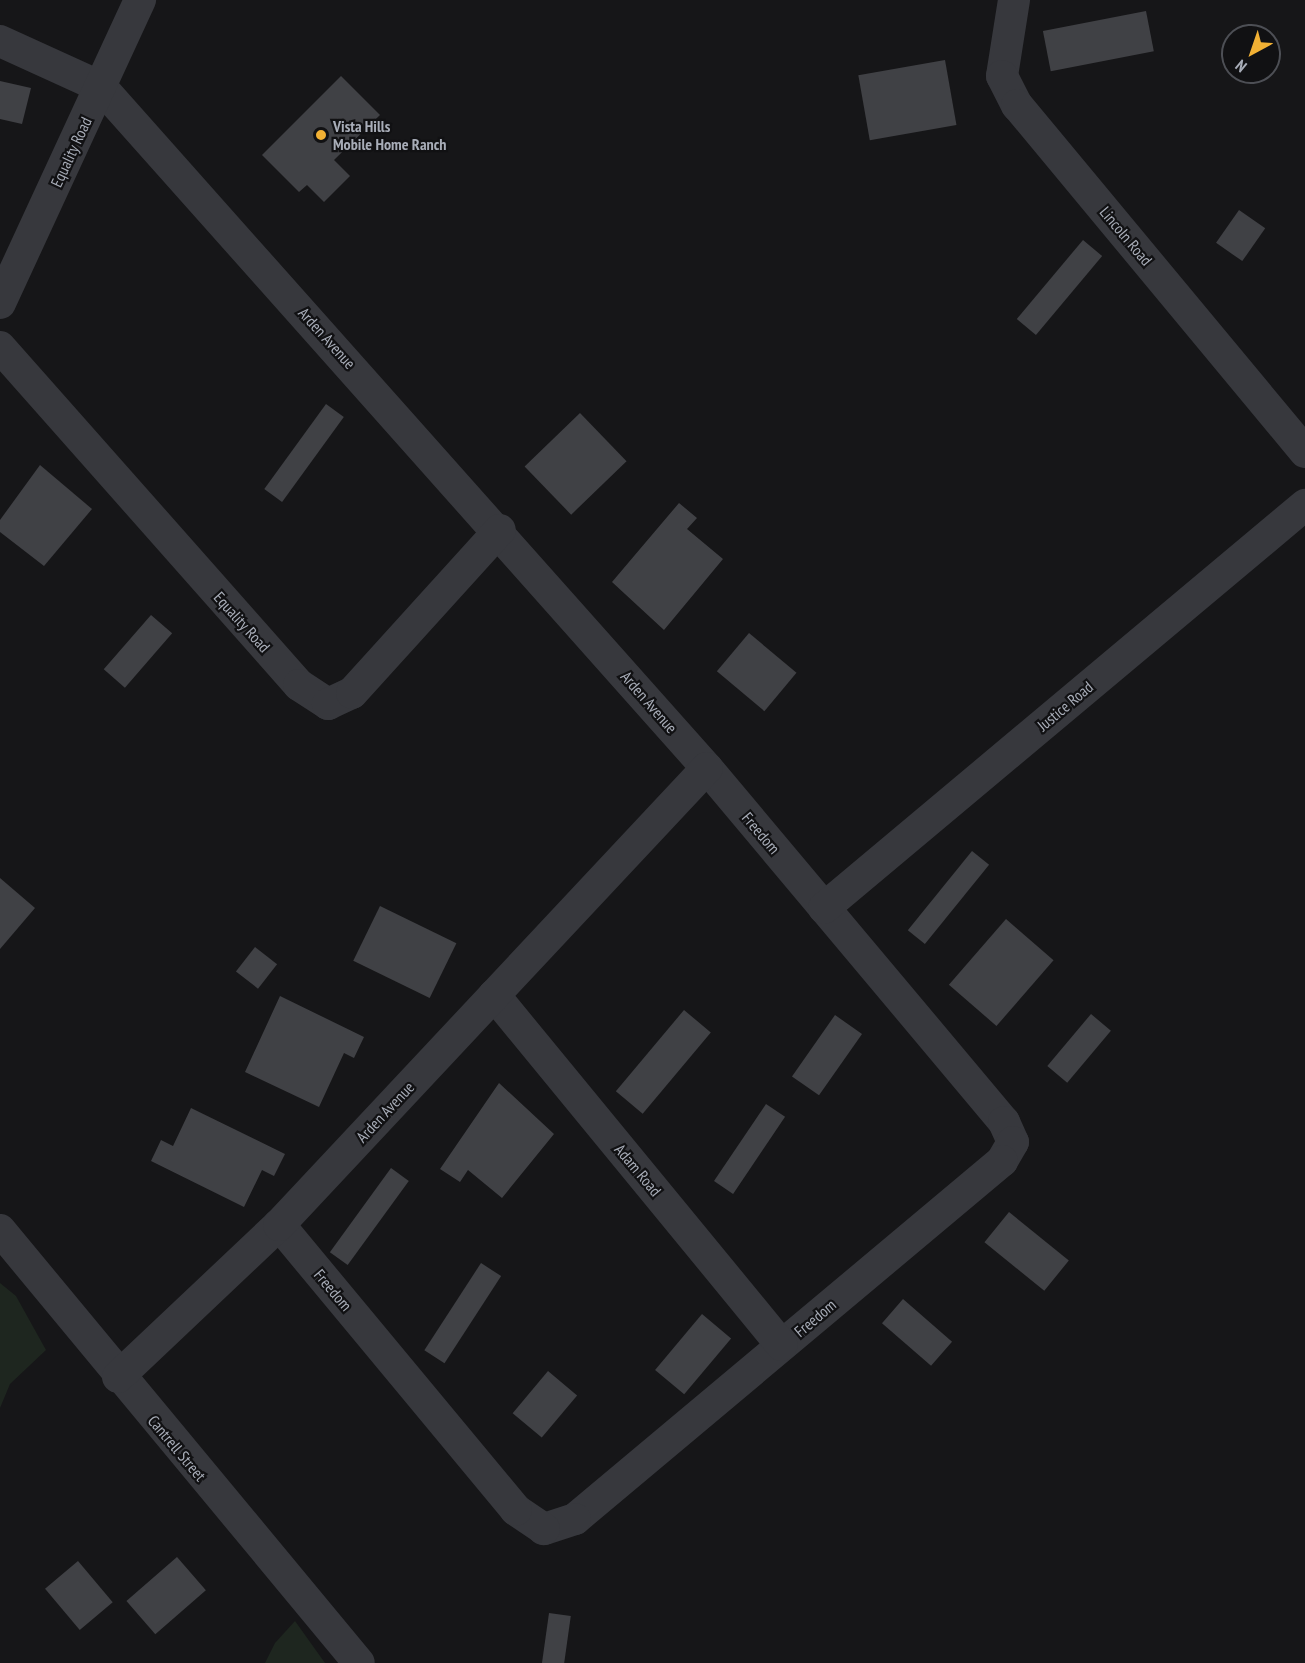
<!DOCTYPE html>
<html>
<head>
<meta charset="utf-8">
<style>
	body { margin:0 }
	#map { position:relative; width:1305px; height:1663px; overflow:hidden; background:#161618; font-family:"PT Sans Narrow",sans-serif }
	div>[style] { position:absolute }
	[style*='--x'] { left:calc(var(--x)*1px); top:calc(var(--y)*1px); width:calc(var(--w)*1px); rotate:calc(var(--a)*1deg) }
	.green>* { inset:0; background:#1e261f }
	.building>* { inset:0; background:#404145; transform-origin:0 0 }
	.minor>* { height:32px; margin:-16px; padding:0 16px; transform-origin:16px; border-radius:16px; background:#37383d }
	.dots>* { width:16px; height:16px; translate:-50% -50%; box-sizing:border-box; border:3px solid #111113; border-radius:50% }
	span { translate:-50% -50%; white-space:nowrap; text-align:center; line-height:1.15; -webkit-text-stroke:4.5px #111113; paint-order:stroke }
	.poi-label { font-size:16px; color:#a8adb8; font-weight:700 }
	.left { translate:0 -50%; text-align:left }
	.street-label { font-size:16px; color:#a8adb8 }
	.north { position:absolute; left:1221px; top:24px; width:60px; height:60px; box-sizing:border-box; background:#111113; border:2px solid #4d4f55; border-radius:50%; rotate:220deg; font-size:16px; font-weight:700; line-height:24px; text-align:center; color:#a8adb8 }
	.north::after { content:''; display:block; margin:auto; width:21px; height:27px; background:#f2b134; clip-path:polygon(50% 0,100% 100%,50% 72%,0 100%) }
</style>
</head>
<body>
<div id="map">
	<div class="green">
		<div style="clip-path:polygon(0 1283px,16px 1296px,46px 1350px,10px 1384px,0 1408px)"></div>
		<div style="clip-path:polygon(295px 1621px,325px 1663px,265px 1663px,275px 1643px)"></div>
	</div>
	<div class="building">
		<div style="left:1146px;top:11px;width:41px;height:105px;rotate:79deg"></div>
		<div style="left:945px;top:60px;width:66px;height:88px;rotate:80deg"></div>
		<div style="clip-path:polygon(341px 76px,380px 115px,334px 160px,350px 176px,324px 202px,307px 185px,299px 192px,262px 155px)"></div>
		<div style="clip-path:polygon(0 81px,31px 88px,22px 124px,0 119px)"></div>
		<div style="left:1239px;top:210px;width:32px;height:40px;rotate:35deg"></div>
		<div style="left:1083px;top:240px;width:25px;height:103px;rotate:40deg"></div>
		<div style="left:326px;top:404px;width:22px;height:105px;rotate:36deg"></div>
		<div style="left:580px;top:413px;width:67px;height:77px;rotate:46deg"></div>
		<div style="clip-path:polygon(40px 465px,92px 509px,44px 566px,0 532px,0 520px)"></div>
		<div style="clip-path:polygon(679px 503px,697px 518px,687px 529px,723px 559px,664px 630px,612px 582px)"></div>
		<div style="left:151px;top:615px;width:28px;height:72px;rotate:41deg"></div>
		<div style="left:749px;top:633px;width:62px;height:50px;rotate:40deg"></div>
		<div style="left:972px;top:851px;width:22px;height:102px;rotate:39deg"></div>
		<div style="clip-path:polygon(0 878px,35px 908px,0 949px)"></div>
		<div style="left:380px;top:906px;width:85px;height:61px;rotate:26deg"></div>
		<div style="left:1006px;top:919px;width:63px;height:87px;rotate:41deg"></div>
		<div style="left:255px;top:947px;width:28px;height:31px;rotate:38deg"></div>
		<div style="clip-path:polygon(280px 996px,364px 1037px,354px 1058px,344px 1053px,319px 1107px,245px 1072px)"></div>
		<div style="left:684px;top:1010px;width:35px;height:106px;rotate:40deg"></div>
		<div style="left:1091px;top:1014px;width:26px;height:68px;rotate:40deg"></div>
		<div style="left:835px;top:1015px;width:33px;height:75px;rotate:35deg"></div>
		<div style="clip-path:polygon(499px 1083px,554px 1134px,502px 1198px,468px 1170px,460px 1182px,440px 1169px)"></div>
		<div style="left:766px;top:1104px;width:23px;height:93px;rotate:34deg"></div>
		<div style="clip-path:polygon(191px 1108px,285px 1154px,274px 1176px,262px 1170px,244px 1207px,151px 1161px,161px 1140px,173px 1146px)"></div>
		<div style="left:391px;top:1168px;width:22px;height:104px;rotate:36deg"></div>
		<div style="left:1009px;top:1212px;width:77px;height:39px;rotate:39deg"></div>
		<div style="left:481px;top:1263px;width:24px;height:104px;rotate:33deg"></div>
		<div style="left:903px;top:1299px;width:65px;height:32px;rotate:41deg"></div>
		<div style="left:702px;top:1314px;width:38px;height:73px;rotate:40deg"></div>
		<div style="left:548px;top:1371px;width:38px;height:55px;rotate:40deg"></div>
		<div style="left:177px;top:1557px;width:44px;height:67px;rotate:49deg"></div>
		<div style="left:78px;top:1561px;width:54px;height:43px;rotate:50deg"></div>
		<div style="left:549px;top:1613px;width:22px;height:51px;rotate:8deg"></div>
	</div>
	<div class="minor">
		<div style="--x:1014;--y:0;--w:77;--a:99"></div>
		<div style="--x:1002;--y:76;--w:33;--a:63"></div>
		<div style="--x:1017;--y:105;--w:451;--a:50.3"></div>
		<div style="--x:0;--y:41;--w:111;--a:24.5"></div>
		<div style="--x:101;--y:87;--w:912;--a:48.34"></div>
		<div style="--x:707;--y:768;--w:462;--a:50"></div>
		<div style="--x:1004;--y:1122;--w:22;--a:66"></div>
		<div style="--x:1013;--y:1142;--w:22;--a:120"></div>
		<div style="--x:1002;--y:1161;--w:557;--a:140.02"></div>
		<div style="--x:575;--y:1519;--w:33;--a:162"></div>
		<div style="--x:544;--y:1529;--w:34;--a:-146"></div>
		<div style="--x:516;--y:1510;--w:371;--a:-129.7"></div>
		<div style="--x:0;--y:303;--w:334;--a:-65.2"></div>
		<div style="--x:0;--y:347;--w:451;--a:48.5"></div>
		<div style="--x:299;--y:685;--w:35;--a:33"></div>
		<div style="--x:328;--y:704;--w:26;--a:-25"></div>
		<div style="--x:352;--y:693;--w:220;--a:-47.8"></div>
		<div style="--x:824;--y:908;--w:628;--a:-39.96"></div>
		<div style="--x:494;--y:995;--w:453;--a:50.6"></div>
		<div style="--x:0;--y:1230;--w:562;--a:50.34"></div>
		<div style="--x:118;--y:1377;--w:221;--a:-43.4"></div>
		<div style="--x:279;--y:1225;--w:626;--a:-46.88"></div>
	</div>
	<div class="dots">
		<div style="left:321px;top:135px;background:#f2b134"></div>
	</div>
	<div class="poi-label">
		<span class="left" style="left:333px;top:135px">Vista Hills<br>Mobile Home Ranch</span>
	</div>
	<div class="street-label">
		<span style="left:71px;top:152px;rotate:-65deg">Equality Road</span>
		<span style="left:1126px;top:236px;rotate:50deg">Lincoln Road</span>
		<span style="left:327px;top:338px;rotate:48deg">Arden Avenue</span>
		<span style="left:242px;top:622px;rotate:48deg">Equality Road</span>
		<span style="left:649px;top:702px;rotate:49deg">Arden Avenue</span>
		<span style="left:1065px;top:706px;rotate:-40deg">Justice Road</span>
		<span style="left:761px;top:833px;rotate:50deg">Freedom</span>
		<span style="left:385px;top:1112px;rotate:-47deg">Arden Avenue</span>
		<span style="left:638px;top:1170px;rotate:50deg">Adam Road</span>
		<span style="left:333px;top:1290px;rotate:50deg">Freedom</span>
		<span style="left:815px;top:1318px;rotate:-40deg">Freedom</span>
		<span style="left:177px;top:1448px;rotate:50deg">Cantrell Street</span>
	</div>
	<div class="north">N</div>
</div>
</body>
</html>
